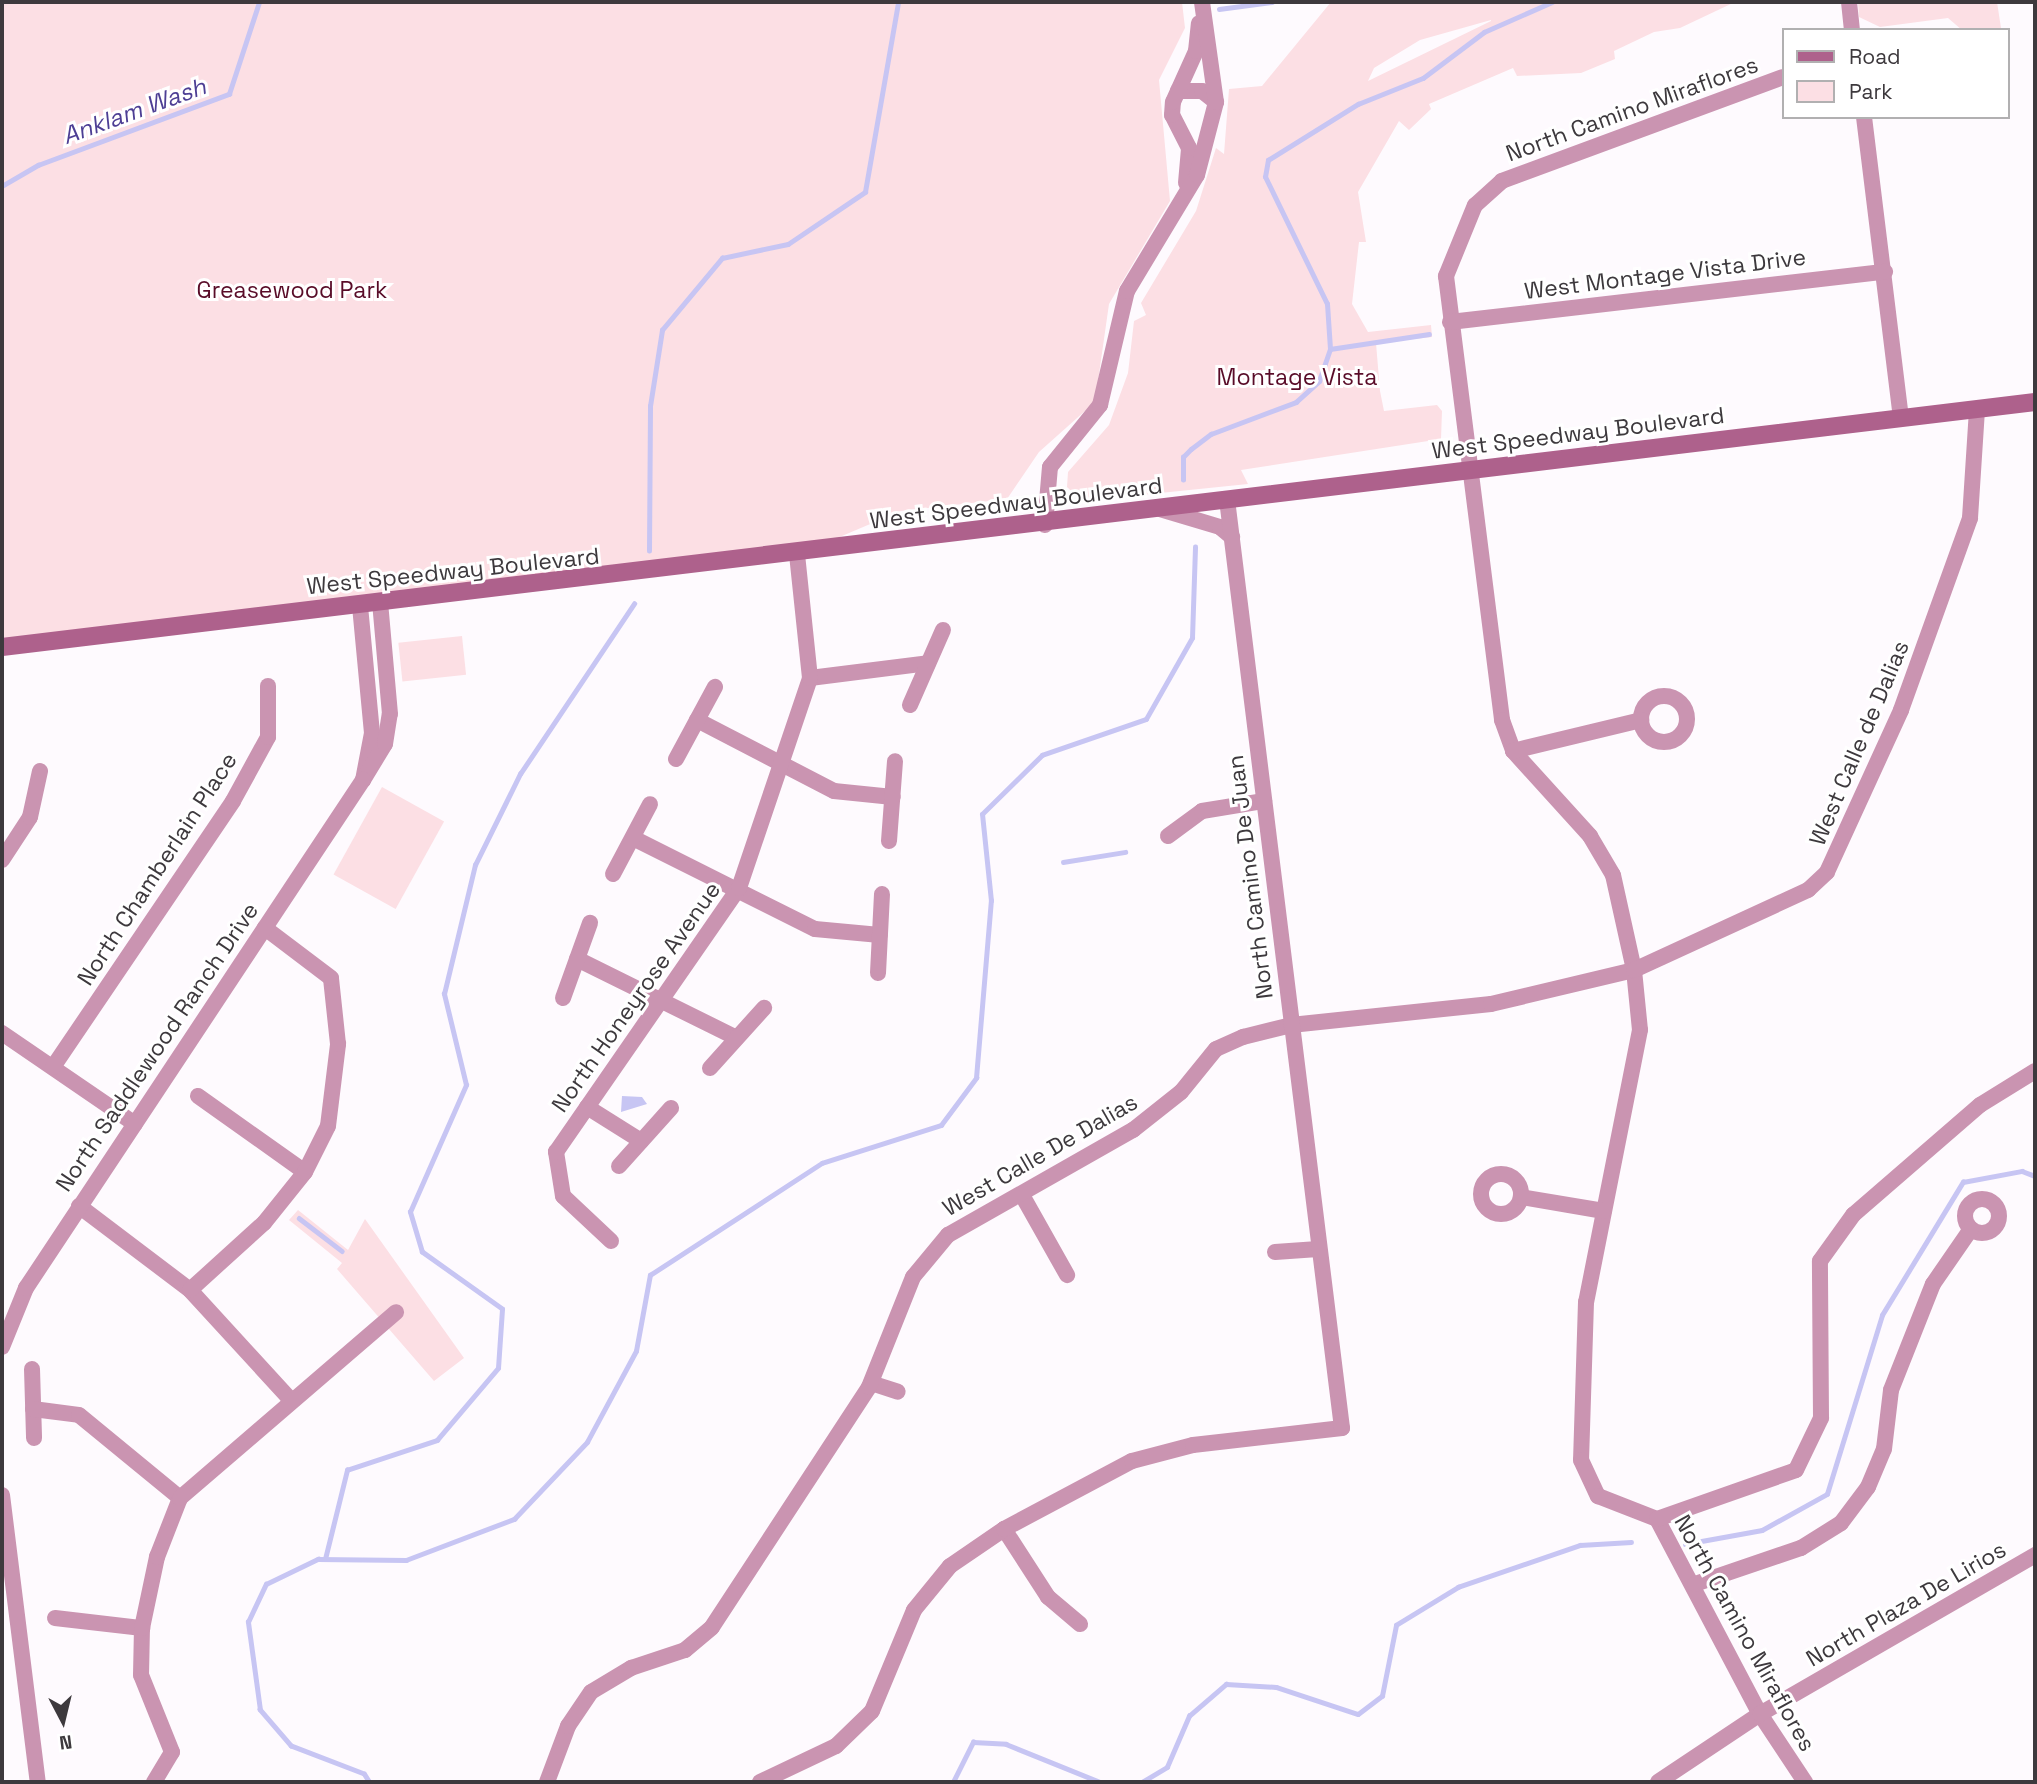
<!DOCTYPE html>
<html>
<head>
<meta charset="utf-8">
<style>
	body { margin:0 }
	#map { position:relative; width:2037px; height:1784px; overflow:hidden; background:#fefafe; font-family:"Space Grotesk",sans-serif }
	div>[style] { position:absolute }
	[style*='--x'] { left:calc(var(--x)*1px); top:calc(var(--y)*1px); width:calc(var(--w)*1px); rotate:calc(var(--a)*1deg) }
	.green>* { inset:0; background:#fcdfe4; transform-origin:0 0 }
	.water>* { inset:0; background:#c7c5f3 }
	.stream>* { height:4.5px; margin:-2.25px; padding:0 2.25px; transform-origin:2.25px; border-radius:2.25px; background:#c7c5f3 }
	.street>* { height:16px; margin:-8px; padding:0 8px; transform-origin:8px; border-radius:8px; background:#ca94b1 }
	.street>.ring { margin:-8px; padding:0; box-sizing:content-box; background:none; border:16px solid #ca94b1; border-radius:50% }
	.secondary>* { height:18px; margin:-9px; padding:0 9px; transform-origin:9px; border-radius:9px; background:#ae618c }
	span { translate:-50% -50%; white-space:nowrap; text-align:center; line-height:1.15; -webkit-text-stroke:6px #fff; paint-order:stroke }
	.street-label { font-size:23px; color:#3d393d }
	.park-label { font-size:23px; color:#590c28 }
	.water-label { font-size:24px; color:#4d3e94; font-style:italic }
	.frame { position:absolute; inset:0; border:4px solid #3d393d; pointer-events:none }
	.legend { position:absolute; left:1782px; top:28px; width:228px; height:91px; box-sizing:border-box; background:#fff; border:2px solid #b1b0b1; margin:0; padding:9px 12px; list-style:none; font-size:21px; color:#3d393d }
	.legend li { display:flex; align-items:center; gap:14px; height:35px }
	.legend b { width:35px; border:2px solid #b1b0b1 }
	.north { position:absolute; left:28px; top:1686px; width:70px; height:70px; -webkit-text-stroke:5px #fff; paint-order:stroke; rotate:173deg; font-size:19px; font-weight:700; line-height:28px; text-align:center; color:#3d393d }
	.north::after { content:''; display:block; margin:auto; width:24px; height:32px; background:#3d393d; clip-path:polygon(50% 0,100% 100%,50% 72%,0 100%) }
</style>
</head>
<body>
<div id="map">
	<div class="green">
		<div style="clip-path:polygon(2px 2px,1182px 2px,1185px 28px,1159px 80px,1170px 201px,1109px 304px,1095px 402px,1039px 452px,1007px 499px,901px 511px,797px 555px,2px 641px)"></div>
		<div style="clip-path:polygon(evenodd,1331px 2px,1735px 2px,1680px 28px,1654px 32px,1614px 51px,1615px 59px,1581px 73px,1517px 76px,1513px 68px,1429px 104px,1431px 109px,1409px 130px,1399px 121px,1358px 192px,1366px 242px,1359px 242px,1352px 304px,1368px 332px,1431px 325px,1432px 337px,1376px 343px,1380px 391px,1384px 411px,1437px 405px,1442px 411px,1441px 439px,1241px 470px,1248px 484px,1082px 501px,1067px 487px,1068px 472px,1109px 425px,1128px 373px,1134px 321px,1146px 315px,1141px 303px,1196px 211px,1216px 148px,1224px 154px,1229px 89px,1262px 86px,1331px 2px,1491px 20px,1491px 21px,1368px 81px,1374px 68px,1420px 40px,1491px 20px)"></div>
		<div style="clip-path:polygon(1858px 2px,1997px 2px,2001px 28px,2007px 30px,1962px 30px,1948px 18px,1880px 27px,1859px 17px)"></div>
		<div style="left:462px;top:636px;width:39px;height:64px;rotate:84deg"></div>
		<div style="left:382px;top:787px;width:71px;height:100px;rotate:29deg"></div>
		<div style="clip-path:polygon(298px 1210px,348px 1250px,365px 1219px,464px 1358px,434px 1381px,337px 1269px,342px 1263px,289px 1220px)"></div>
	</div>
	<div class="water">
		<div style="clip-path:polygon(622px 1096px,642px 1097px,647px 1104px,621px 1112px)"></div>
	</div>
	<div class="stream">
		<div style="--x:1219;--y:9;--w:53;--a:-7.5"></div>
		<div style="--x:2;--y:186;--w:42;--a:-30.3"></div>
		<div style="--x:38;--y:165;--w:204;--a:-20.4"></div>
		<div style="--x:229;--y:94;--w:97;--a:-71.9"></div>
		<div style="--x:1330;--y:349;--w:100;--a:-8.6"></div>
		<div style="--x:1183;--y:480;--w:23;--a:-90"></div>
		<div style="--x:1183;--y:457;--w:11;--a:-45"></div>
		<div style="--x:1191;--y:449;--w:25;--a:-37"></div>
		<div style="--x:1211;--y:434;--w:91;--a:-20.6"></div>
		<div style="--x:1296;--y:402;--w:31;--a:-42"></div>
		<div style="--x:1319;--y:381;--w:34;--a:-71"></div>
		<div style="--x:1330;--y:349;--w:45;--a:-93.8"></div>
		<div style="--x:1327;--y:304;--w:141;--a:-116"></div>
		<div style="--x:1265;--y:177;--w:17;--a:-80"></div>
		<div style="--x:1268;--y:160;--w:106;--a:-31.9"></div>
		<div style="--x:1358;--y:104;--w:70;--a:-21.8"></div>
		<div style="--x:1423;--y:78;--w:76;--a:-37"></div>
		<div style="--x:1484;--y:32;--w:74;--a:-23.8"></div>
		<div style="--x:649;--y:551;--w:145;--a:-89.6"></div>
		<div style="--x:650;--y:406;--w:77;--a:-81"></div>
		<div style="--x:662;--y:330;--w:94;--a:-50.2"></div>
		<div style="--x:722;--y:258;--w:67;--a:-12"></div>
		<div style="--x:788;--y:244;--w:93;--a:-34"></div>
		<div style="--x:865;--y:192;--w:193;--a:-80.1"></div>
		<div style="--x:1063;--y:862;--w:63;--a:-9.2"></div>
		<div style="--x:299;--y:1218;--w:54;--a:37.5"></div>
		<div style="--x:1685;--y:1544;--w:78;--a:-10.3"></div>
		<div style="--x:1762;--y:1530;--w:74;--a:-29"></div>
		<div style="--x:1827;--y:1494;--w:187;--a:-72.9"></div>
		<div style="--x:1882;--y:1315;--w:156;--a:-58.7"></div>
		<div style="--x:1963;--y:1182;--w:60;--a:-10.6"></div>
		<div style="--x:2022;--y:1171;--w:14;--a:21"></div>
		<div style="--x:325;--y:1559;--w:92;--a:-76.1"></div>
		<div style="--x:347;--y:1470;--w:95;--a:-18.4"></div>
		<div style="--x:437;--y:1440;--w:94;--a:-49.7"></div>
		<div style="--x:498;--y:1368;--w:59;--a:-86.1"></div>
		<div style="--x:502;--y:1309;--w:98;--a:-144.5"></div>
		<div style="--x:422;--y:1252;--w:42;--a:-106.7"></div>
		<div style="--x:410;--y:1212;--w:139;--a:-66.2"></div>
		<div style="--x:466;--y:1085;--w:94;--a:-103.6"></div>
		<div style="--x:444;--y:994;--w:133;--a:-76.5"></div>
		<div style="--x:475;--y:865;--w:102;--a:-63.7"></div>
		<div style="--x:520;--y:774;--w:205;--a:-56.2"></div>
		<div style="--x:369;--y:1782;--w:9;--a:-122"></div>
		<div style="--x:364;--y:1774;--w:78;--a:-159"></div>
		<div style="--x:291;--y:1746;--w:48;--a:-130.7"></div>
		<div style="--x:260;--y:1710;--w:89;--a:-97.8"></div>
		<div style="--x:248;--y:1622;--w:42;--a:-64.7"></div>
		<div style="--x:266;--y:1584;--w:58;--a:-25.7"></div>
		<div style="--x:318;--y:1559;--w:88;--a:0.7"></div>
		<div style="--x:406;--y:1560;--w:116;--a:-20.8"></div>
		<div style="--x:514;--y:1519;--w:106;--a:-46.5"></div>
		<div style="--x:587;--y:1442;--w:103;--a:-61.7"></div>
		<div style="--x:636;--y:1351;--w:77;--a:-79.6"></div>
		<div style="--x:650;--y:1275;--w:205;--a:-33.1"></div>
		<div style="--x:822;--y:1163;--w:125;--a:-17.7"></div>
		<div style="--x:941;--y:1125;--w:59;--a:-53.3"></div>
		<div style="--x:976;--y:1078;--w:178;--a:-85.2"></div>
		<div style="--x:991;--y:901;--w:87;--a:-95.9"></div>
		<div style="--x:982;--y:814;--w:84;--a:-44.5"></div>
		<div style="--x:1042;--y:755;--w:110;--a:-19.1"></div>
		<div style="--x:1146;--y:719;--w:93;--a:-60.4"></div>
		<div style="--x:1192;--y:638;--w:91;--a:-88.1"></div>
		<div style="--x:953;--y:1782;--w:45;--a:-63.4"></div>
		<div style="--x:973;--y:1742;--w:33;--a:3"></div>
		<div style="--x:1006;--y:1744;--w:101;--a:22"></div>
		<div style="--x:1142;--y:1782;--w:29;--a:-31"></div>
		<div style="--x:1167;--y:1767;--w:56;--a:-66.7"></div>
		<div style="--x:1189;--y:1716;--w:49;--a:-40.9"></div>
		<div style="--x:1226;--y:1684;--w:50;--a:3.4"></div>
		<div style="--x:1276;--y:1687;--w:86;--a:18.2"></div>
		<div style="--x:1358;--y:1714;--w:30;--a:-37"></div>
		<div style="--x:1382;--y:1696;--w:72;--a:-78.8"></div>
		<div style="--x:1396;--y:1625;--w:73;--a:-31.5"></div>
		<div style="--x:1458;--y:1587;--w:129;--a:-19"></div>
		<div style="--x:1580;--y:1545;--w:51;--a:-3.4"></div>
	</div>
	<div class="street">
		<div style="--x:1849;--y:2;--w:28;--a:84"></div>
		<div style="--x:1783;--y:77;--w:300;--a:159.7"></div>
		<div style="--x:1502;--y:181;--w:36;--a:138"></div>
		<div style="--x:1475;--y:205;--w:77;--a:112.2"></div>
		<div style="--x:1446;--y:276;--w:448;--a:82.8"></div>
		<div style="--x:1502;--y:720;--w:33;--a:70"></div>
		<div style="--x:1513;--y:751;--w:115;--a:47.8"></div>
		<div style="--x:1590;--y:836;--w:45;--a:59.5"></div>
		<div style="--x:1613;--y:875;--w:97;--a:77.5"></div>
		<div style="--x:1634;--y:970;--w:60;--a:84.3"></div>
		<div style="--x:1640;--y:1030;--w:277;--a:101.2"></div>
		<div style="--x:1586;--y:1302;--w:158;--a:91.8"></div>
		<div style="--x:1581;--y:1460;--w:40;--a:65"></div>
		<div style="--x:1598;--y:1496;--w:63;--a:21.3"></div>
		<div style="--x:1657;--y:1519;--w:221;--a:62.2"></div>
		<div style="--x:1760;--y:1714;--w:82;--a:56.5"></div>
		<div style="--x:1178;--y:91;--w:24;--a:0"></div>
		<div style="--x:1202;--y:91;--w:18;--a:38"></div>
		<div style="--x:1864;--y:117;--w:303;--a:83"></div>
		<div style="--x:1186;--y:183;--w:35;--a:-85"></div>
		<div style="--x:1189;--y:148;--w:37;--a:-117"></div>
		<div style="--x:1172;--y:115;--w:13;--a:-86"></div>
		<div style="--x:1173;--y:102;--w:56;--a:-65.7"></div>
		<div style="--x:1196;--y:51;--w:28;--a:-84"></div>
		<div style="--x:1450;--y:322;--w:438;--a:-6.6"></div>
		<div style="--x:1160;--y:509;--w:63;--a:16.7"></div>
		<div style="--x:1220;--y:527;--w:16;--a:40"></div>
		<div style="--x:1045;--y:525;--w:58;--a:-85.1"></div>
		<div style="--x:1050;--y:467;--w:80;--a:-51.1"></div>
		<div style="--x:1100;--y:405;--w:117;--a:-76.7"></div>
		<div style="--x:1127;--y:291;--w:135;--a:-58.9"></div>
		<div style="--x:1197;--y:175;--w:75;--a:-75.4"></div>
		<div style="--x:1216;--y:102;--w:101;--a:-98"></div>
		<div style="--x:360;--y:606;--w:128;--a:84.6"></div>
		<div style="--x:372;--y:733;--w:48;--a:100.8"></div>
		<div style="--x:363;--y:780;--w:42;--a:-58.6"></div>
		<div style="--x:385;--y:744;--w:30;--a:-81"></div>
		<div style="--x:390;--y:714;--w:111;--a:-95.1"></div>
		<div style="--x:810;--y:678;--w:119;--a:-7.2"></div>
		<div class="ring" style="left:1641px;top:696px;width:30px;height:30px"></div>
		<div style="--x:910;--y:705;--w:82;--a:-66.3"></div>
		<div style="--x:697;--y:720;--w:154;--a:27.4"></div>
		<div style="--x:834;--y:791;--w:59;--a:5.8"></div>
		<div style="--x:1513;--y:751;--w:132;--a:-13.6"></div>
		<div style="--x:676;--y:759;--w:82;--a:-61.6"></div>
		<div style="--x:1168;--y:836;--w:42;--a:-36.3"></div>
		<div style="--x:1202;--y:811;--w:63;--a:-9.2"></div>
		<div style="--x:633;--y:838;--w:203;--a:26.6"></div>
		<div style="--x:815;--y:929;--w:65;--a:5.3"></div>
		<div style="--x:889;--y:841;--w:80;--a:-85.7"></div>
		<div style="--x:2;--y:860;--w:51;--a:-56.9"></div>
		<div style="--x:30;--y:817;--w:47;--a:-77.7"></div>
		<div style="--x:613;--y:874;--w:79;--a:-62.1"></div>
		<div style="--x:577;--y:959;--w:178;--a:26.3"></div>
		<div style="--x:878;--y:973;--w:79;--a:-87.1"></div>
		<div style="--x:563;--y:998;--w:80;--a:-70.2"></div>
		<div style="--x:2;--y:1033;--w:161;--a:34.4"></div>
		<div style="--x:53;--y:1067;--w:321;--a:-55.9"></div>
		<div style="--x:233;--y:801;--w:73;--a:-61.3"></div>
		<div style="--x:268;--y:737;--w:51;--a:-90"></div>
		<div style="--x:710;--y:1068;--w:81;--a:-48"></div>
		<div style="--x:198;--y:1096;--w:131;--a:35.4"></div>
		<div style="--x:587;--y:1107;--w:64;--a:32.2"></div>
		<div style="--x:619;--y:1166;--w:78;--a:-48.1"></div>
		<div class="ring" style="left:1481px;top:1174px;width:24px;height:24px"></div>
		<div style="--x:1022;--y:1195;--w:92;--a:60.6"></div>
		<div style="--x:1521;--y:1197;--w:84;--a:9.6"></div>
		<div class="ring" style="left:1965px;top:1199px;width:18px;height:18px"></div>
		<div style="--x:79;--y:1206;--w:139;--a:37.1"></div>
		<div style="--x:190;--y:1290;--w:148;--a:47.5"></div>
		<div style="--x:611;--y:1241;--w:66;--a:-136.8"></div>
		<div style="--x:563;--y:1196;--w:45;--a:-99"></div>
		<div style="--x:556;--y:1152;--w:321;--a:-55.3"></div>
		<div style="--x:739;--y:888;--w:222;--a:-71.3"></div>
		<div style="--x:810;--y:678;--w:124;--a:-96"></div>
		<div style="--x:1275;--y:1252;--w:43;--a:-4"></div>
		<div style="--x:190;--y:1290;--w:100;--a:-42.2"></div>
		<div style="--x:264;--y:1223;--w:65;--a:-51.2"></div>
		<div style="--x:305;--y:1172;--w:51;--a:-63.4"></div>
		<div style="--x:328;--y:1126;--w:83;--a:-83"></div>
		<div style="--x:338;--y:1044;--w:66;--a:-96.1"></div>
		<div style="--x:331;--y:978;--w:83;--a:-142.9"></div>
		<div style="--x:2;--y:1347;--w:64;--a:-67.9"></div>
		<div style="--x:26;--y:1288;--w:610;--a:-56.44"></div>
		<div style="--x:32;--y:1369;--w:69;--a:88.3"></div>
		<div style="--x:871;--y:1383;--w:28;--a:18"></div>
		<div style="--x:33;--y:1409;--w:46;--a:7.4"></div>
		<div style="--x:79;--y:1415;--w:131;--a:39.4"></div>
		<div style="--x:2;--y:1495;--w:289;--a:82.9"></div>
		<div style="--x:1657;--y:1519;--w:147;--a:-19.4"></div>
		<div style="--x:1796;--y:1470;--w:58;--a:-64.3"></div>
		<div style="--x:1821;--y:1418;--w:157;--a:-90.4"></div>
		<div style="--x:1820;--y:1261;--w:57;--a:-54.3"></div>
		<div style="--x:1853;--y:1215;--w:168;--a:-40.9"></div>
		<div style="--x:1980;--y:1105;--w:65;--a:-31.7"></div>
		<div style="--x:1004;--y:1529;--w:81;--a:57.1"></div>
		<div style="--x:1048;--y:1597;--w:42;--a:40.2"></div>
		<div style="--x:1695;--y:1584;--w:112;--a:-18.8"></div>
		<div style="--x:1801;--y:1548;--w:47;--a:-32"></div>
		<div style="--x:1841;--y:1523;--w:45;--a:-53.1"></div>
		<div style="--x:1868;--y:1487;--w:41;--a:-67.2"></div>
		<div style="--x:1884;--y:1449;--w:59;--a:-83.2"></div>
		<div style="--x:1891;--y:1390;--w:114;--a:-68.4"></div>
		<div style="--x:1933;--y:1284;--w:67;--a:-55.4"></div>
		<div style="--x:55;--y:1618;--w:88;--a:6.6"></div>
		<div style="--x:154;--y:1782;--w:35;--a:-59"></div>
		<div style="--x:172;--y:1752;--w:83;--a:-111.9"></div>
		<div style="--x:141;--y:1675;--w:47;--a:-88.8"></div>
		<div style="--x:142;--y:1628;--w:73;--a:-78.1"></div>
		<div style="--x:157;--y:1557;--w:63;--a:-68.7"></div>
		<div style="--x:180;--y:1498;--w:285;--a:-40.7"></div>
		<div style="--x:547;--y:1782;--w:60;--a:-69.4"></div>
		<div style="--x:568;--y:1726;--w:41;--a:-55.9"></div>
		<div style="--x:591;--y:1692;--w:47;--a:-31"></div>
		<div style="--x:631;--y:1668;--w:57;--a:-18.4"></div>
		<div style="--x:685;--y:1650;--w:35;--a:-40"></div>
		<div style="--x:712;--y:1627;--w:287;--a:-56.8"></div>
		<div style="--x:869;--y:1387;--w:118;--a:-68.2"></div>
		<div style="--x:913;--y:1277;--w:55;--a:-50.2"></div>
		<div style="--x:948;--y:1235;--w:213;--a:-29.6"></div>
		<div style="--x:1133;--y:1130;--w:61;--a:-38.4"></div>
		<div style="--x:1181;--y:1092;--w:55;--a:-50.9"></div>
		<div style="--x:1216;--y:1049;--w:30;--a:-24"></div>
		<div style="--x:1243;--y:1037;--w:49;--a:-14"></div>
		<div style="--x:1291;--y:1025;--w:201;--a:-6"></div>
		<div style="--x:1491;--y:1004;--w:147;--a:-13.4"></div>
		<div style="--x:1634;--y:970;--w:192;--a:-24.7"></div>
		<div style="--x:1808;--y:890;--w:26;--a:-43"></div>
		<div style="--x:1827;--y:872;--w:178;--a:-65.4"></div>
		<div style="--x:1901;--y:710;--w:204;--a:-70.2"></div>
		<div style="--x:1970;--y:518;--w:109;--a:-86.3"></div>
		<div style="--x:760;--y:1782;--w:84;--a:-25.3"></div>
		<div style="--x:836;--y:1746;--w:50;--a:-44.2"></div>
		<div style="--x:872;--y:1711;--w:109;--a:-67.4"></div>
		<div style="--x:914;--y:1610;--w:57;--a:-50.7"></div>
		<div style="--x:950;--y:1566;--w:65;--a:-34.4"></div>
		<div style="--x:1004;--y:1529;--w:145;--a:-28"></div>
		<div style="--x:1132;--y:1461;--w:63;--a:-14.7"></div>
		<div style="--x:1193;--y:1445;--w:150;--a:-6.5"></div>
		<div style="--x:1342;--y:1428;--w:935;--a:-97.06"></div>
		<div style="--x:1658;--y:1782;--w:123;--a:-33.7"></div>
		<div style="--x:1760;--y:1714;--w:318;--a:-30"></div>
	</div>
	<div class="secondary">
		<div style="--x:2;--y:647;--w:2048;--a:-6.87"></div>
	</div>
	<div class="street-label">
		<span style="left:1632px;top:109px;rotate:-20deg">North Camino Miraflores</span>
		<span style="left:1665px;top:274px;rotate:-7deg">West Montage Vista Drive</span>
		<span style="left:1578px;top:433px;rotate:-7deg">West Speedway Boulevard</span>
		<span style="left:1016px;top:503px;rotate:-7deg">West Speedway Boulevard</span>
		<span style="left:453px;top:571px;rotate:-6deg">West Speedway Boulevard</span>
		<span style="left:1859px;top:743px;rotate:-67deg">West Calle de Dalias</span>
		<span style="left:157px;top:869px;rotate:-57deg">North Chamberlain Place</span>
		<span style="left:1250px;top:877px;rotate:-97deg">North Camino De Juan</span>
		<span style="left:636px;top:997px;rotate:-55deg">North Honeyrose Avenue</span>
		<span style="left:157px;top:1047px;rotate:-56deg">North Saddlewood Ranch Drive</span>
		<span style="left:1040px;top:1155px;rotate:-30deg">West Calle De Dalias</span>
		<span style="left:1906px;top:1604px;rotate:-30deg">North Plaza De Lirios</span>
		<span style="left:1745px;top:1633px;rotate:61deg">North Camino Miraflores</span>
	</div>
	<div class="park-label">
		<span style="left:292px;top:290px">Greasewood Park</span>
		<span style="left:1297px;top:377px">Montage Vista</span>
	</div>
	<div class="water-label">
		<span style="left:134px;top:111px;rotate:-20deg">Anklam Wash</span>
	</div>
	<div class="frame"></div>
	<ul class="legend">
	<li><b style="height:9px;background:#ae618c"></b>Road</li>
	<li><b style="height:19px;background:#fcdfe4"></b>Park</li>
	</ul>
	<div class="north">N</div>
</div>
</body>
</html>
